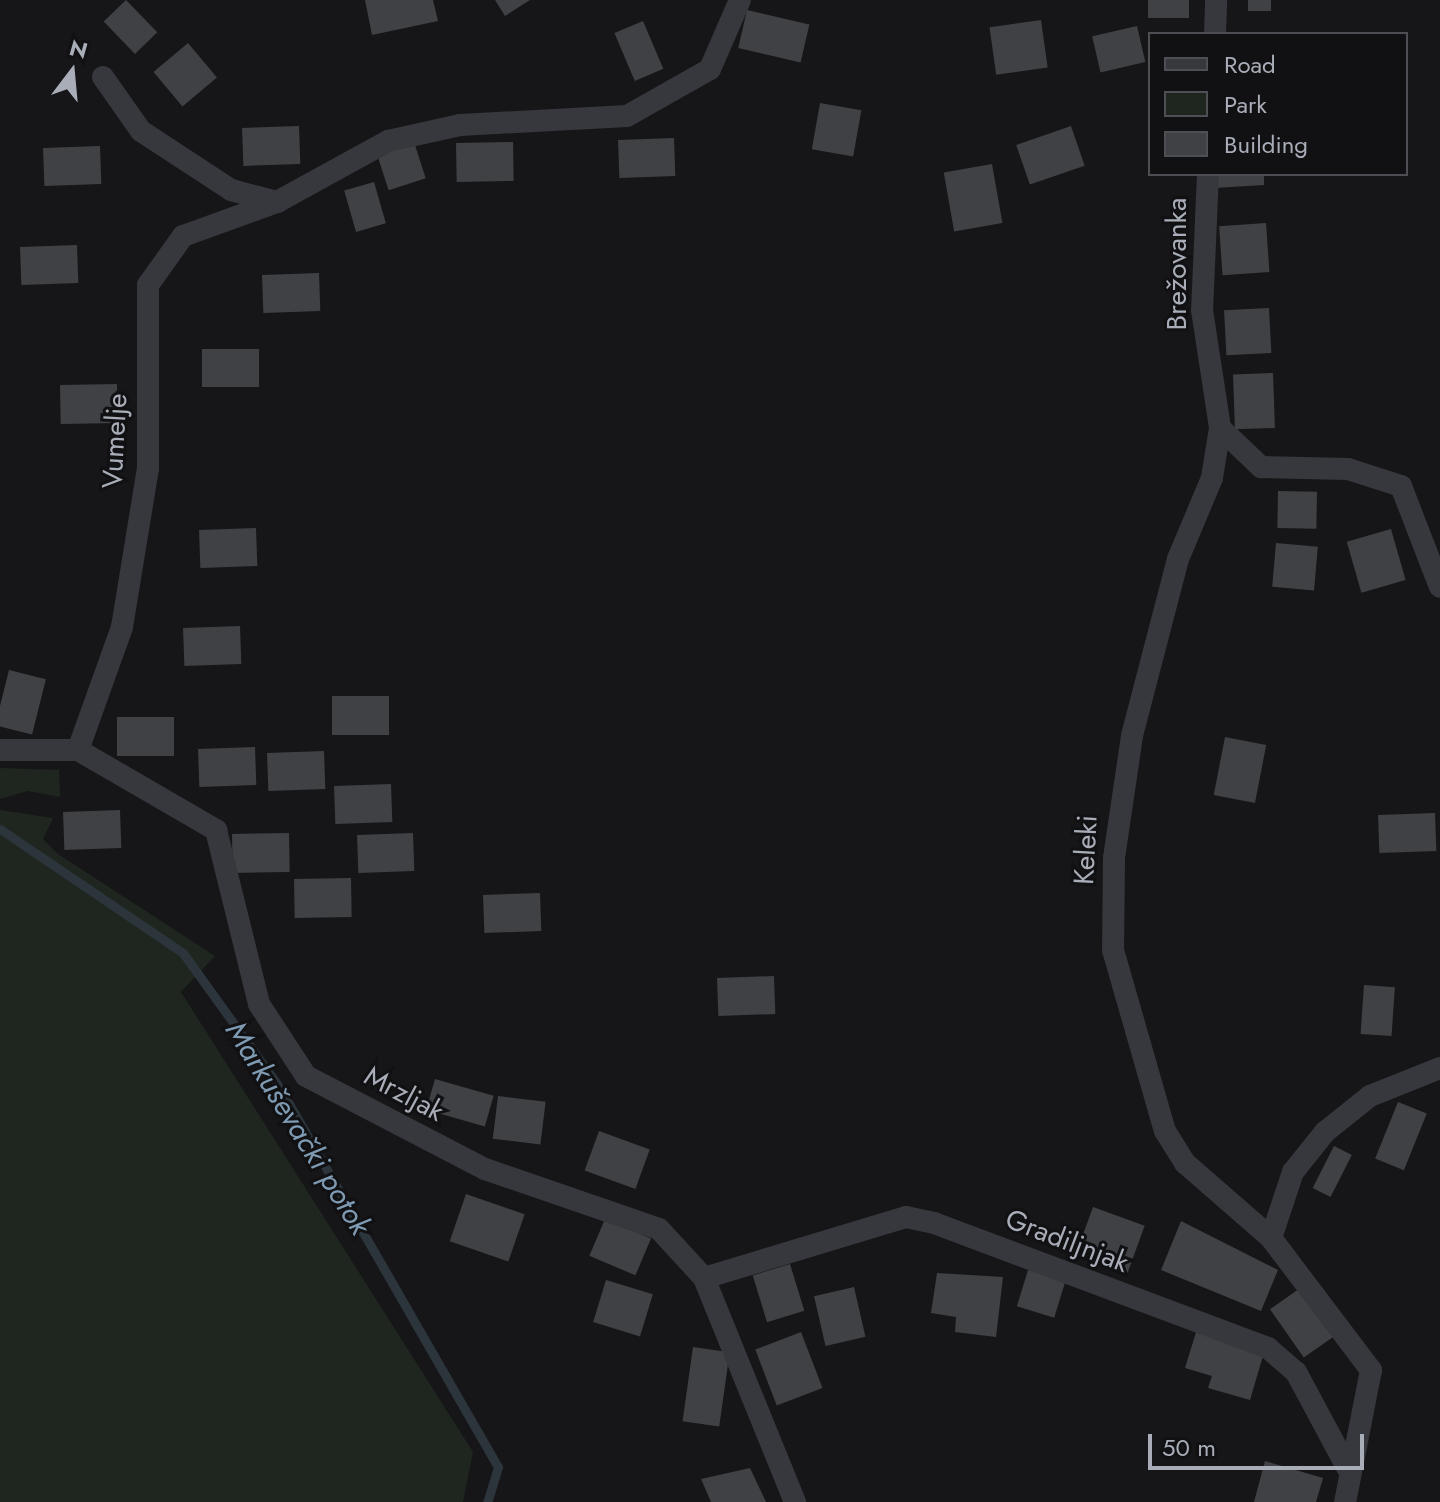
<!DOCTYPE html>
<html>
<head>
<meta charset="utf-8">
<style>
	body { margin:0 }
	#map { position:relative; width:1440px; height:1502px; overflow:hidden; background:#161618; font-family:Jost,sans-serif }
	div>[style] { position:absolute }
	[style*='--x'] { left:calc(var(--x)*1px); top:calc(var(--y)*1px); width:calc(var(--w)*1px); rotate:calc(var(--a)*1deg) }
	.green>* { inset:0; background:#1e261f }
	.stream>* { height:9px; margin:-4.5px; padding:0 4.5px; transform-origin:4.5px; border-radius:4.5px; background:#2c353c }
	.building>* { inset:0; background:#404145; transform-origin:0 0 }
	.street>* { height:22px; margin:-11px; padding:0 11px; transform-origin:11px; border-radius:11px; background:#37383d }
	span { translate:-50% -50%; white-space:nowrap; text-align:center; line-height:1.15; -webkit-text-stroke:6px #111113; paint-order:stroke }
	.street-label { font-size:28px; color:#a8adb8 }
	.water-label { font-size:30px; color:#7f9bb3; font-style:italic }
	.legend { position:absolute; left:1148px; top:32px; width:260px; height:144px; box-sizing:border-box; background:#111113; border:2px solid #4d4f55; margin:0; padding:10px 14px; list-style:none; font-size:24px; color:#a8adb8 }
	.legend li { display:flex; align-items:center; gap:16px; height:40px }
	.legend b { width:40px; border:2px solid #4d4f55 }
	.north { position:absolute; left:32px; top:32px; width:80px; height:80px; -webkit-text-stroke:6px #111113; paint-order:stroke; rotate:16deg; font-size:22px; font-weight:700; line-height:32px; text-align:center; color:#a8adb8 }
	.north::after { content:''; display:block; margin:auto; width:28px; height:36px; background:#a8adb8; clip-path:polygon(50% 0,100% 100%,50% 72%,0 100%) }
	.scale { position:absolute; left:1148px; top:1434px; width:216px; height:36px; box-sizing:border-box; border:4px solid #a8adb8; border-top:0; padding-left:10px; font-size:24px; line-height:28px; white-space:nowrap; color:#a8adb8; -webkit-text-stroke:6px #111113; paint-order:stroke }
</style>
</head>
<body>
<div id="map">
	<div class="green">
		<div style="clip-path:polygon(0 768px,59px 770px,60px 797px,28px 791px,0 799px)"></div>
		<div style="clip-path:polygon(0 810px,53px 818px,43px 839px,58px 854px,215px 956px,181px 992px,473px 1452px,463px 1502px,0 1502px)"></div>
	</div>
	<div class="stream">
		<div style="--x:0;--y:829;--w:221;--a:34.1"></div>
		<div style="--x:183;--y:953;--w:166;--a:54.3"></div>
		<div style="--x:280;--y:1088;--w:437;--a:60.1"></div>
		<div style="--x:498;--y:1467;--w:37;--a:107"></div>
	</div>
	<div class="building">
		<div style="left:126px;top:0;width:45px;height:31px;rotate:46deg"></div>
		<div style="clip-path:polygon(365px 0,433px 0,438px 21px,372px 35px)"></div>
		<div style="clip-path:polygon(495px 0,530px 0,505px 16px)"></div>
		<div style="left:1148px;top:0;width:41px;height:18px"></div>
		<div style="left:1248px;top:0;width:23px;height:11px"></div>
		<div style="left:747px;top:10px;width:64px;height:39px;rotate:13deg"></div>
		<div style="left:1041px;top:20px;width:48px;height:52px;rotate:82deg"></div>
		<div style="left:643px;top:21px;width:52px;height:31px;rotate:67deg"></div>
		<div style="left:1137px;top:26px;width:37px;height:46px;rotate:77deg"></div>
		<div style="left:188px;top:43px;width:45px;height:45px;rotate:50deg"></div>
		<div style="left:820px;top:103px;width:42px;height:47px;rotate:10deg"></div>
		<div style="left:299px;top:126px;width:38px;height:57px;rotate:88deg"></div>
		<div style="left:1071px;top:126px;width:42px;height:58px;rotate:71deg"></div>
		<div style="left:674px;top:138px;width:38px;height:56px;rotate:88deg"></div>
		<div style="left:414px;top:142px;width:38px;height:39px;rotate:72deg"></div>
		<div style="left:513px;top:142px;width:39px;height:57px;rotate:89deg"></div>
		<div style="left:100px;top:146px;width:38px;height:57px;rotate:88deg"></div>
		<div style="left:992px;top:164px;width:60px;height:49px;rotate:80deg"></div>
		<div style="clip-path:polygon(1214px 174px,1264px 174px,1264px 185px,1215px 188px)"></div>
		<div style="left:374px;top:182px;width:43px;height:31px;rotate:74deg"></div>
		<div style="left:1266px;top:223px;width:49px;height:47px;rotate:86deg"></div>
		<div style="left:77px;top:245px;width:38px;height:57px;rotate:88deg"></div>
		<div style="left:319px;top:273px;width:38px;height:57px;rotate:88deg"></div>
		<div style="left:1269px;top:308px;width:45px;height:45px;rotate:87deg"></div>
		<div style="left:259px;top:349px;width:38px;height:57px;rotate:90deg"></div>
		<div style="left:1273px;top:373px;width:55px;height:40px;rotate:88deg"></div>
		<div style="left:117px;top:384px;width:39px;height:57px;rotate:89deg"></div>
		<div style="left:1278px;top:491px;width:39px;height:37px;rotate:1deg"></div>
		<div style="left:256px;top:528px;width:38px;height:57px;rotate:88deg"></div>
		<div style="left:1391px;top:529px;width:53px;height:46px;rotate:74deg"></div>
		<div style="left:1276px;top:543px;width:42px;height:44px;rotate:5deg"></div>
		<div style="left:240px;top:626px;width:38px;height:57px;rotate:88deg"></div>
		<div style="left:9px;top:670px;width:38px;height:57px;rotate:14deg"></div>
		<div style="left:389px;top:696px;width:39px;height:57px;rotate:90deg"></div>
		<div style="left:174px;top:717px;width:39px;height:57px;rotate:90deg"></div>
		<div style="left:1225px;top:737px;width:42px;height:59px;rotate:11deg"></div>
		<div style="left:255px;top:747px;width:38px;height:57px;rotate:88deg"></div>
		<div style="left:324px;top:751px;width:38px;height:57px;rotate:88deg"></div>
		<div style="left:391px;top:784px;width:38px;height:57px;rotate:88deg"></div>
		<div style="left:120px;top:810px;width:38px;height:57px;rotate:88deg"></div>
		<div style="left:1435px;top:813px;width:38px;height:57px;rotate:88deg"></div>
		<div style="left:289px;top:833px;width:39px;height:57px;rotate:89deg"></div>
		<div style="left:413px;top:833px;width:38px;height:56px;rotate:88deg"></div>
		<div style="left:351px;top:878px;width:39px;height:57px;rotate:89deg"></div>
		<div style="left:540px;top:893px;width:38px;height:57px;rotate:88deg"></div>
		<div style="left:774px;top:976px;width:38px;height:57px;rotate:88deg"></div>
		<div style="left:1364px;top:985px;width:31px;height:49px;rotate:4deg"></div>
		<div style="left:435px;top:1079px;width:61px;height:32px;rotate:16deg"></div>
		<div style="left:498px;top:1096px;width:48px;height:43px;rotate:7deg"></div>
		<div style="left:1398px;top:1102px;width:31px;height:61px;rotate:22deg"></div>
		<div style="left:599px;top:1131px;width:54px;height:42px;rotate:20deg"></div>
		<div style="left:1334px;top:1146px;width:20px;height:47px;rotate:27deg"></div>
		<div style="left:466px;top:1194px;width:62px;height:50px;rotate:19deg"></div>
		<div style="left:1093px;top:1207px;width:55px;height:50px;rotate:20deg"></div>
		<div style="left:605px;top:1219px;width:50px;height:40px;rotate:23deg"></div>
		<div style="clip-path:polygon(1181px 1221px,1278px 1270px,1261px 1311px,1161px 1270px)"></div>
		<div style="left:790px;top:1264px;width:49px;height:39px;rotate:73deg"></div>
		<div style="left:1028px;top:1270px;width:39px;height:38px;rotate:17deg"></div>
		<div style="clip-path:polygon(937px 1273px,1003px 1277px,996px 1337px,955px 1332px,956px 1317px,931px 1313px)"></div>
		<div style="left:606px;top:1280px;width:49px;height:44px;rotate:17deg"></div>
		<div style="left:1306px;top:1284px;width:59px;height:44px;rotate:55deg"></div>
		<div style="left:854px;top:1287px;width:51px;height:41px;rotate:77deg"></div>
		<div style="clip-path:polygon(1197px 1329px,1265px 1349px,1250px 1400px,1208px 1388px,1212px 1376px,1185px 1368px)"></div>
		<div style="left:801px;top:1332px;width:60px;height:49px;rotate:69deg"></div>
		<div style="left:693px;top:1347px;width:37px;height:75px;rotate:8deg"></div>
		<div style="clip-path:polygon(1265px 1461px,1323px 1478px,1316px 1502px,1254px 1502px)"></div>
		<div style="clip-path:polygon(750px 1468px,766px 1502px,711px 1502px,701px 1479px)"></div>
	</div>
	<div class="street">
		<div style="--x:1215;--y:34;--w:34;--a:-88"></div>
		<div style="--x:103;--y:77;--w:66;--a:54.9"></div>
		<div style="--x:141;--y:131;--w:108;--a:33.2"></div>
		<div style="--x:231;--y:190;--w:48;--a:14.6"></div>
		<div style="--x:1208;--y:174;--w:136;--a:92.5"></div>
		<div style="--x:1202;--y:310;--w:119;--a:81.3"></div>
		<div style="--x:1220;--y:428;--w:57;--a:43.6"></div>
		<div style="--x:1261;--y:467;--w:87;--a:1.3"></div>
		<div style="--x:1348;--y:469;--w:56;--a:17.8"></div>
		<div style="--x:1401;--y:486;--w:108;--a:68.9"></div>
		<div style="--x:1220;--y:428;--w:51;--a:99.1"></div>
		<div style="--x:1212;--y:478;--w:88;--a:112.8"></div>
		<div style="--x:1178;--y:559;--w:183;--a:104.6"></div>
		<div style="--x:1132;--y:736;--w:123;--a:98.4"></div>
		<div style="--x:1114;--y:858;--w:92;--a:90.6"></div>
		<div style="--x:1113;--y:950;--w:188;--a:74"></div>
		<div style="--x:1165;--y:1131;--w:38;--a:58"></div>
		<div style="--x:1185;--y:1163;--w:114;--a:41.1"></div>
		<div style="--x:1271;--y:1238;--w:166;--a:52.9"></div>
		<div style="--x:1371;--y:1370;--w:135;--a:101.1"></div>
		<div style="--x:0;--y:750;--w:78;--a:0"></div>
		<div style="--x:78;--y:750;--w:160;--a:30.1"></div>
		<div style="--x:216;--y:830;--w:179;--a:76.1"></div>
		<div style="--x:259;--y:1004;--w:86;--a:56.9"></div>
		<div style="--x:306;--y:1076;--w:202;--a:27.5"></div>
		<div style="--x:485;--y:1169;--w:184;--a:19"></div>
		<div style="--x:659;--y:1229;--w:67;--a:47.4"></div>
		<div style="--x:704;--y:1278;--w:242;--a:67.9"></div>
		<div style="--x:78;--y:750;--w:131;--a:-70.3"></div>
		<div style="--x:122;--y:627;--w:161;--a:-80.7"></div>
		<div style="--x:148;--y:468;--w:183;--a:-90"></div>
		<div style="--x:148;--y:285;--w:60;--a:-54.5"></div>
		<div style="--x:183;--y:236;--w:100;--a:-19.9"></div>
		<div style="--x:277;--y:202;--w:127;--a:-28.8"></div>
		<div style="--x:388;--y:141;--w:74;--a:-12.5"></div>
		<div style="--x:460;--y:125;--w:167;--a:-3.1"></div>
		<div style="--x:627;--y:116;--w:95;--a:-29.5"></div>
		<div style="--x:710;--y:69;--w:75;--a:-66.5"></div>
		<div style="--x:1271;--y:1238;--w:70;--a:-71.6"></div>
		<div style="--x:1293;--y:1172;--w:51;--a:-51.3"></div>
		<div style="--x:1325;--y:1132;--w:58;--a:-38.7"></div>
		<div style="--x:1370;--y:1096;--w:75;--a:-21.8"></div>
		<div style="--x:704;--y:1278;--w:211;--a:-16.8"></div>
		<div style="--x:906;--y:1217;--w:29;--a:12"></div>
		<div style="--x:934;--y:1223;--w:357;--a:20.5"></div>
		<div style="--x:1268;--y:1348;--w:37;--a:41"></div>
		<div style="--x:1296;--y:1372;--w:108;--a:61.8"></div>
	</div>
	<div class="street-label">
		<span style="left:1177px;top:264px;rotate:-90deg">Brežovanka</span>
		<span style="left:115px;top:441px;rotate:-87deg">Vumelje</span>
		<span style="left:1086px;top:850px;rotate:-87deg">Keleki</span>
		<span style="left:404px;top:1094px;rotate:28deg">Mrzljak</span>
		<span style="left:1067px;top:1241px;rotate:21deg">Gradiljnjak</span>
	</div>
	<div class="water-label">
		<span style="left:298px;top:1128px;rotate:58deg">Markuševački potok</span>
	</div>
	<ul class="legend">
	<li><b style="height:10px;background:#37383d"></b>Road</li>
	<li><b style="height:22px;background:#1e261f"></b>Park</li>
	<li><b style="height:22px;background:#404145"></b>Building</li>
	</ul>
	<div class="north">N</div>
	<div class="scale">50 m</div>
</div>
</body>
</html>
